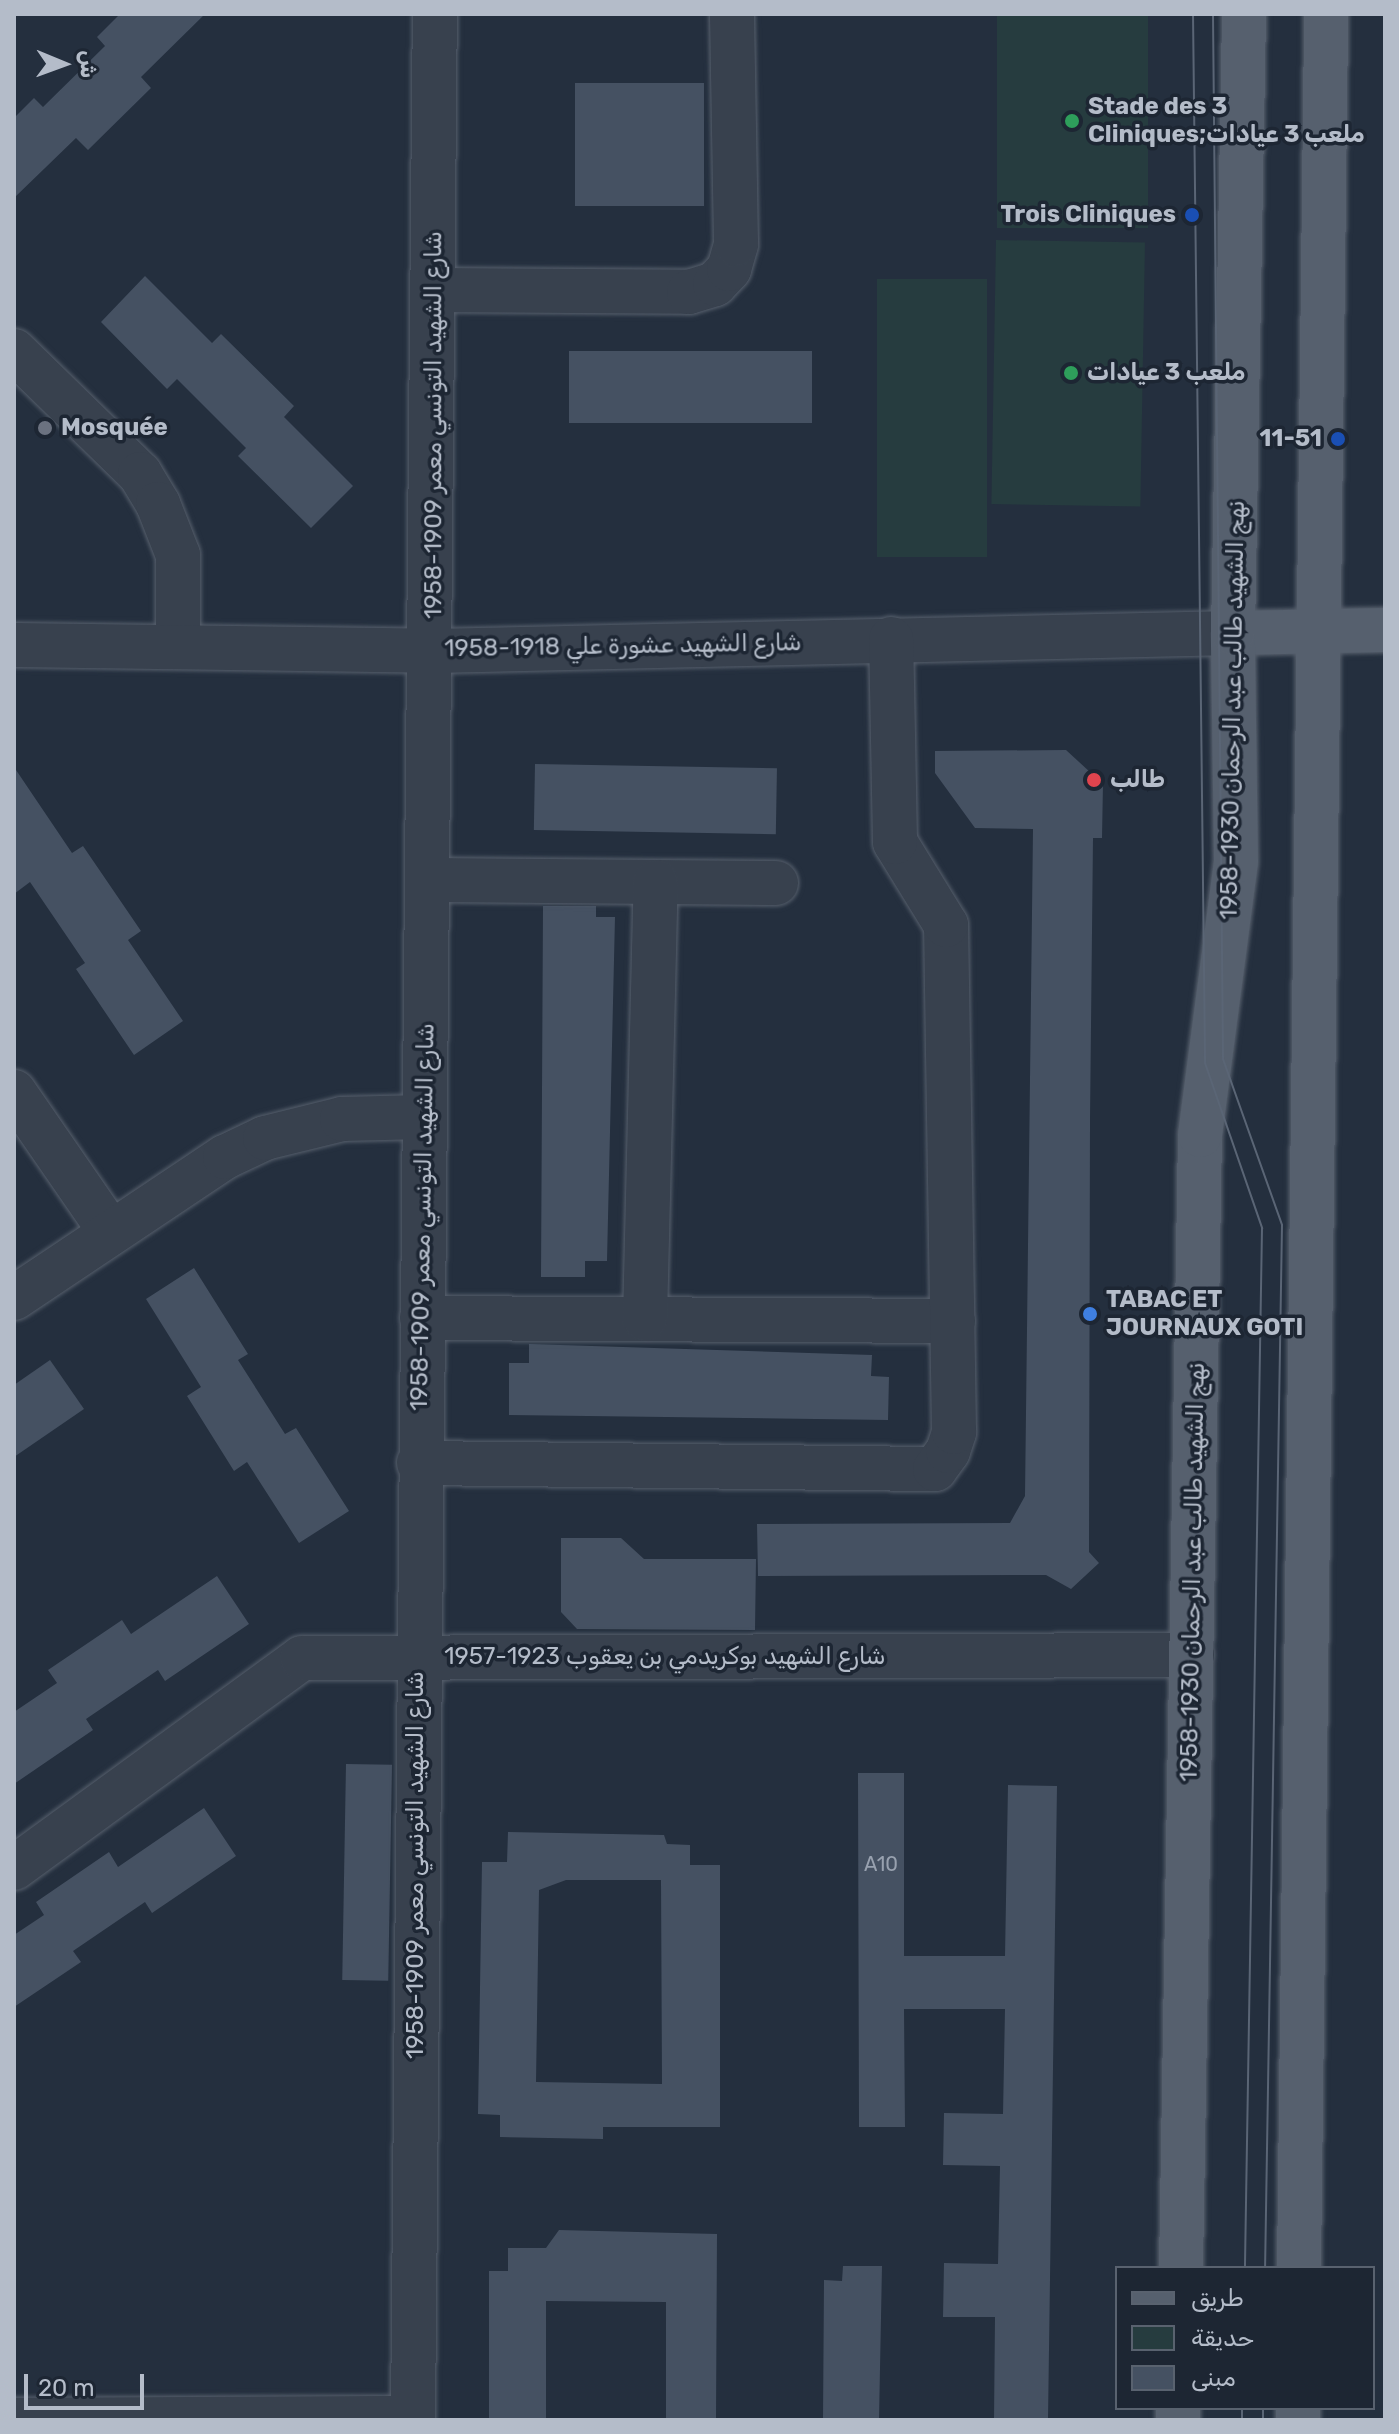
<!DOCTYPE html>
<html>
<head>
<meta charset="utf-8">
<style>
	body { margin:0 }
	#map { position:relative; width:1399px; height:2434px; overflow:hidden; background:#242f3e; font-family:Rubik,Vazirmatn,sans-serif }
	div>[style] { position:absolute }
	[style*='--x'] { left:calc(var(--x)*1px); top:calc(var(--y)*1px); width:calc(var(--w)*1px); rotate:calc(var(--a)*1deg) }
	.green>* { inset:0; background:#263c3f; transform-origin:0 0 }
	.building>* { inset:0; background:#455162; transform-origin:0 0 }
	.roads { filter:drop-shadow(0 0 2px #565f6c) drop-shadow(0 0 2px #565f6c) }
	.minor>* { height:44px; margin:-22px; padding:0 22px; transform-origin:22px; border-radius:22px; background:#38414e }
	.major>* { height:44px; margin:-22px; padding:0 22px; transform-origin:22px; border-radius:22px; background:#56606e }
	.tram>* { height:2px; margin:-1px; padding:0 1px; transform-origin:1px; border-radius:1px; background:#5a6575 }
	.dots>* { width:22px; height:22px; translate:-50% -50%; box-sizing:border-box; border:4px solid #1d2633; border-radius:50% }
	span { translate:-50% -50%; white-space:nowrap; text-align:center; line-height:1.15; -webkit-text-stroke:7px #1d2633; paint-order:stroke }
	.number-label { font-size:20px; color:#98a1af }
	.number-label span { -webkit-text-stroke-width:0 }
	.poi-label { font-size:24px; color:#b4bcc9; font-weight:700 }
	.left { translate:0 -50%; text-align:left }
	.right { translate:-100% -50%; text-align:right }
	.street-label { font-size:24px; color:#b4bcc9 }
	.frame { position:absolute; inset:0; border:16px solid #b4bcc9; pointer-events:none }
	.legend { position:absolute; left:1115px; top:2266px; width:260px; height:144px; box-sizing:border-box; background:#1d2633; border:2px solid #59626f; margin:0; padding:10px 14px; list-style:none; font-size:24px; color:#b4bcc9 }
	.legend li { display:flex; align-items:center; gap:16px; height:40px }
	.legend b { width:40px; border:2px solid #59626f }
	.north { position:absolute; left:24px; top:24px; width:80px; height:80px; -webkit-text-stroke:6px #1d2633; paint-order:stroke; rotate:91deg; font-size:22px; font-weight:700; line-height:32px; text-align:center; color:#b4bcc9 }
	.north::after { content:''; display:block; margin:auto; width:28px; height:36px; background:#b4bcc9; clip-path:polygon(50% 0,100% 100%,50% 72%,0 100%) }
	.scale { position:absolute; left:24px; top:2374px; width:120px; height:36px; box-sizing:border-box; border:4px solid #b4bcc9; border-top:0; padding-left:10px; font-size:24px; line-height:28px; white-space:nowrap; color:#b4bcc9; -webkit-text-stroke:6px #1d2633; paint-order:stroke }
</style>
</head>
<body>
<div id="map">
	<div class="green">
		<div style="left:997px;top:14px;width:151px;height:214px"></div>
		<div style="left:996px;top:240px;width:149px;height:264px;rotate:1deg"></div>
		<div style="left:877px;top:279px;width:110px;height:278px"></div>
	</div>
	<div class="building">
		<div style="clip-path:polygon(120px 14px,205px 14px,141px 77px,151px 88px,88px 150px,76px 138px,14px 198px,14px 118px,34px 98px,43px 107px,105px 46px,97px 37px)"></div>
		<div style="left:575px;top:83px;width:129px;height:123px"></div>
		<div style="clip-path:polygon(145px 276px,212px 343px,221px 334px,294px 406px,284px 417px,353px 486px,311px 528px,238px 456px,246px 448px,177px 379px,167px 389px,101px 322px)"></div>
		<div style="left:812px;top:351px;width:72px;height:243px;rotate:90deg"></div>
		<div style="clip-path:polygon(1066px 750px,1103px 784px,1102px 838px,1093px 838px,1090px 1120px,1089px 1552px,1099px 1563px,1071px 1589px,1046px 1575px,758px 1576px,757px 1524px,1010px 1523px,1025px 1496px,1033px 829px,975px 828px,935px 773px,935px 751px)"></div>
		<div style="left:535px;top:764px;width:242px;height:66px;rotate:1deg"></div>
		<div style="clip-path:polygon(14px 767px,72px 853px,83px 846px,141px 931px,128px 940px,183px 1021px,134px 1055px,76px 969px,85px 963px,30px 882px,14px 894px)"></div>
		<div style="clip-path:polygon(543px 906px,596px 906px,596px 917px,615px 917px,607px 1261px,585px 1261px,585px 1277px,541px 1277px)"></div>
		<div style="clip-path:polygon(194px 1268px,248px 1354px,238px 1360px,285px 1434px,296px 1428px,349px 1511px,299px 1543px,247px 1462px,234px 1471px,187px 1396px,201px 1387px,146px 1299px)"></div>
		<div style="clip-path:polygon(529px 1344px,872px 1355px,871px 1376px,889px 1377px,888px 1420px,509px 1415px,509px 1363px,529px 1363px)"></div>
		<div style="clip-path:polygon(50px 1360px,84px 1409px,14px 1457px,14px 1385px)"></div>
		<div style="clip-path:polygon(561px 1538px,621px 1538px,644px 1559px,756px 1559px,755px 1630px,577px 1629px,561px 1612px)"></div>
		<div style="clip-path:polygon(217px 1576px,249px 1624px,165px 1681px,158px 1670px,86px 1719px,93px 1730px,14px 1784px,14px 1712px,57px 1683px,48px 1670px,122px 1620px,131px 1634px)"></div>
		<div style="left:346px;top:1764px;width:46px;height:216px;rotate:1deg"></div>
		<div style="clip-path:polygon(858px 1773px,904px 1773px,904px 1956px,1005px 1956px,1008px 1785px,1057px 1786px,1048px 2420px,994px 2420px,995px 2317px,943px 2317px,944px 2263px,998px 2264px,1000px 2166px,943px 2165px,944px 2113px,1003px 2114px,1005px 2009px,904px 2009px,905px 2127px,859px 2127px)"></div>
		<div style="clip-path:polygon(204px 1808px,236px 1856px,152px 1913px,145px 1902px,73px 1951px,81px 1962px,14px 2007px,14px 1935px,44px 1915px,36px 1902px,109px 1852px,118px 1867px)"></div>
		<div style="clip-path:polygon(evenodd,508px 1832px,664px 1835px,667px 1844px,690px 1845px,690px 1865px,720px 1865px,720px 2127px,603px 2127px,603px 2139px,500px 2137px,500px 2115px,478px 2114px,482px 1862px,507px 1862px,508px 1832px,566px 1880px,661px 1880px,662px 2084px,536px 2082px,539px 1890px,566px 1880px)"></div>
		<div style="clip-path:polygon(559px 2230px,717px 2234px,716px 2420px,666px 2420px,666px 2302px,546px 2301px,546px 2420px,489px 2420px,489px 2271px,508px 2271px,508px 2248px,546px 2248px)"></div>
		<div style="clip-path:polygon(843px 2266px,882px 2266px,879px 2420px,823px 2420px,824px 2280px,842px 2281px)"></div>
	</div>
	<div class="roads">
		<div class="minor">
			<div style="--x:434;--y:290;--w:255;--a:0.4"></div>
			<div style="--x:689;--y:292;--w:27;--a:-17"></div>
			<div style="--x:715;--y:284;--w:21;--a:-47"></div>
			<div style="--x:729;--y:269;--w:26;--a:-74"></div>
			<div style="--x:736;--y:244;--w:230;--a:-91"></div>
			<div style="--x:14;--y:351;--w:176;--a:44.3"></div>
			<div style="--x:140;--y:474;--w:35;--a:59"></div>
			<div style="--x:158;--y:504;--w:55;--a:68.6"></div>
			<div style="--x:178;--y:555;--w:88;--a:90"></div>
			<div style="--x:14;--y:645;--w:419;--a:0.8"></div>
			<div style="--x:433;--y:651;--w:800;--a:-1.29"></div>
			<div style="--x:429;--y:880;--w:347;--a:0.5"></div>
			<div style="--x:14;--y:1092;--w:169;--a:55.4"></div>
			<div style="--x:14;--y:1298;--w:254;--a:-33.8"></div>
			<div style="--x:225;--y:1157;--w:44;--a:-25.4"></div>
			<div style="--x:265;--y:1138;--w:79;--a:-13.9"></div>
			<div style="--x:342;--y:1119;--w:81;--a:-1.4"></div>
			<div style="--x:422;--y:1318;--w:531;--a:0.32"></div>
			<div style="--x:645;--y:1319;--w:437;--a:-88.6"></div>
			<div style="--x:419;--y:1463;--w:516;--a:0.67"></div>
			<div style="--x:935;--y:1469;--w:22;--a:-54"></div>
			<div style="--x:948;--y:1451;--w:20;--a:-72"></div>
			<div style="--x:954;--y:1432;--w:507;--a:-90.9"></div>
			<div style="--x:946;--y:925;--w:97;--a:-121.6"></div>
			<div style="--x:895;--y:842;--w:203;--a:-91.1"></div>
			<div style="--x:14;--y:1868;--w:356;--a:-36.1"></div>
			<div style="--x:302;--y:1658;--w:890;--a:-0.19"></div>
			<div style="--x:14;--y:2420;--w:399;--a:-0.3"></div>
			<div style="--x:413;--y:2420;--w:2406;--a:-89.48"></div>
		</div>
		<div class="major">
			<div style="--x:1233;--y:633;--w:152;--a:-1.1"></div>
			<div style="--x:1181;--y:2268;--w:1133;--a:-89.04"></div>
			<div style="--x:1200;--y:1135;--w:276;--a:-82.5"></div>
			<div style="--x:1236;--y:861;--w:228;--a:-90.8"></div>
			<div style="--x:1233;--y:633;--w:619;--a:-88.98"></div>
			<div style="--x:1299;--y:2268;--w:2254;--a:-89.31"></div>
			<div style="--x:1178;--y:2420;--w:12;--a:-90"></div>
			<div style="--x:1298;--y:2420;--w:12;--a:-90"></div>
		</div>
	</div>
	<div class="tram">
		<div style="--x:1193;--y:14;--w:1049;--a:89.34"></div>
		<div style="--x:1205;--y:1063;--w:175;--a:70.9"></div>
		<div style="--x:1262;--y:1228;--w:1040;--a:90.94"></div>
		<div style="--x:1213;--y:14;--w:1045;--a:89.45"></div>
		<div style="--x:1223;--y:1059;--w:176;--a:70.4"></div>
		<div style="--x:1282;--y:1225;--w:1043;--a:90.93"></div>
		<div style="--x:1242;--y:2420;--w:12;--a:-90"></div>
		<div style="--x:1263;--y:2420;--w:12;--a:-90"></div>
	</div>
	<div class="dots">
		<div style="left:1072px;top:121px;background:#2e9e5b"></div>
		<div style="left:1192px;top:215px;background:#1a4fb4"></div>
		<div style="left:1071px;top:373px;background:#2e9e5b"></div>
		<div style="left:45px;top:428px;background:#6b7280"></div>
		<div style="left:1338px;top:439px;background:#1a4fb4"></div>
		<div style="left:1094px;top:780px;background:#e0444e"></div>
		<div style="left:1090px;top:1314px;background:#3f7fe0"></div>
	</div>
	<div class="number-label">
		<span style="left:881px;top:1864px">A10</span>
	</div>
	<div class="poi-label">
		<span class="left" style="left:1088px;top:121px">Stade des 3<br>Cliniques;ملعب 3 عيادات</span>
		<span class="right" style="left:1176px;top:215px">Trois Cliniques</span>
		<span class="left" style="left:1087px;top:373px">ملعب 3 عيادات</span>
		<span class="left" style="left:61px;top:428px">Mosquée</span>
		<span class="right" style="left:1322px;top:439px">11-51</span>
		<span class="left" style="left:1110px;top:780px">طالب</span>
		<span class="left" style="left:1106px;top:1314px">TABAC ET<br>JOURNAUX GOTI</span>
	</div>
	<div class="street-label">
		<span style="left:434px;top:425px;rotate:-90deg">شارع الشهيد التونسي معمر 1909-1958</span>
		<span style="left:623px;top:646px;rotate:-1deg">شارع الشهيد عشورة علي 1918-1958</span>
		<span style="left:1233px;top:710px;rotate:-89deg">نهج الشهيد طالب عبد الرحمان 1930-1958</span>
		<span style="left:423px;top:1217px;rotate:-89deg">شارع الشهيد التونسي معمر 1909-1958</span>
		<span style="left:1193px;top:1572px;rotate:-89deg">نهج الشهيد طالب عبد الرحمان 1930-1958</span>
		<span style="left:665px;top:1657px">شارع الشهيد بوكريدمي بن يعقوب 1923-1957</span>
		<span style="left:416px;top:1865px;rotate:-90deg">شارع الشهيد التونسي معمر 1909-1958</span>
	</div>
	<div class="frame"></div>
	<ul class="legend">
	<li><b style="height:10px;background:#56606e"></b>طريق</li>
	<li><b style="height:22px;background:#263c3f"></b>حديقة</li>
	<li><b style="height:22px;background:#455162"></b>مبنى</li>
	</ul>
	<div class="north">ش</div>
	<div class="scale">20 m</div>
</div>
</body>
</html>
